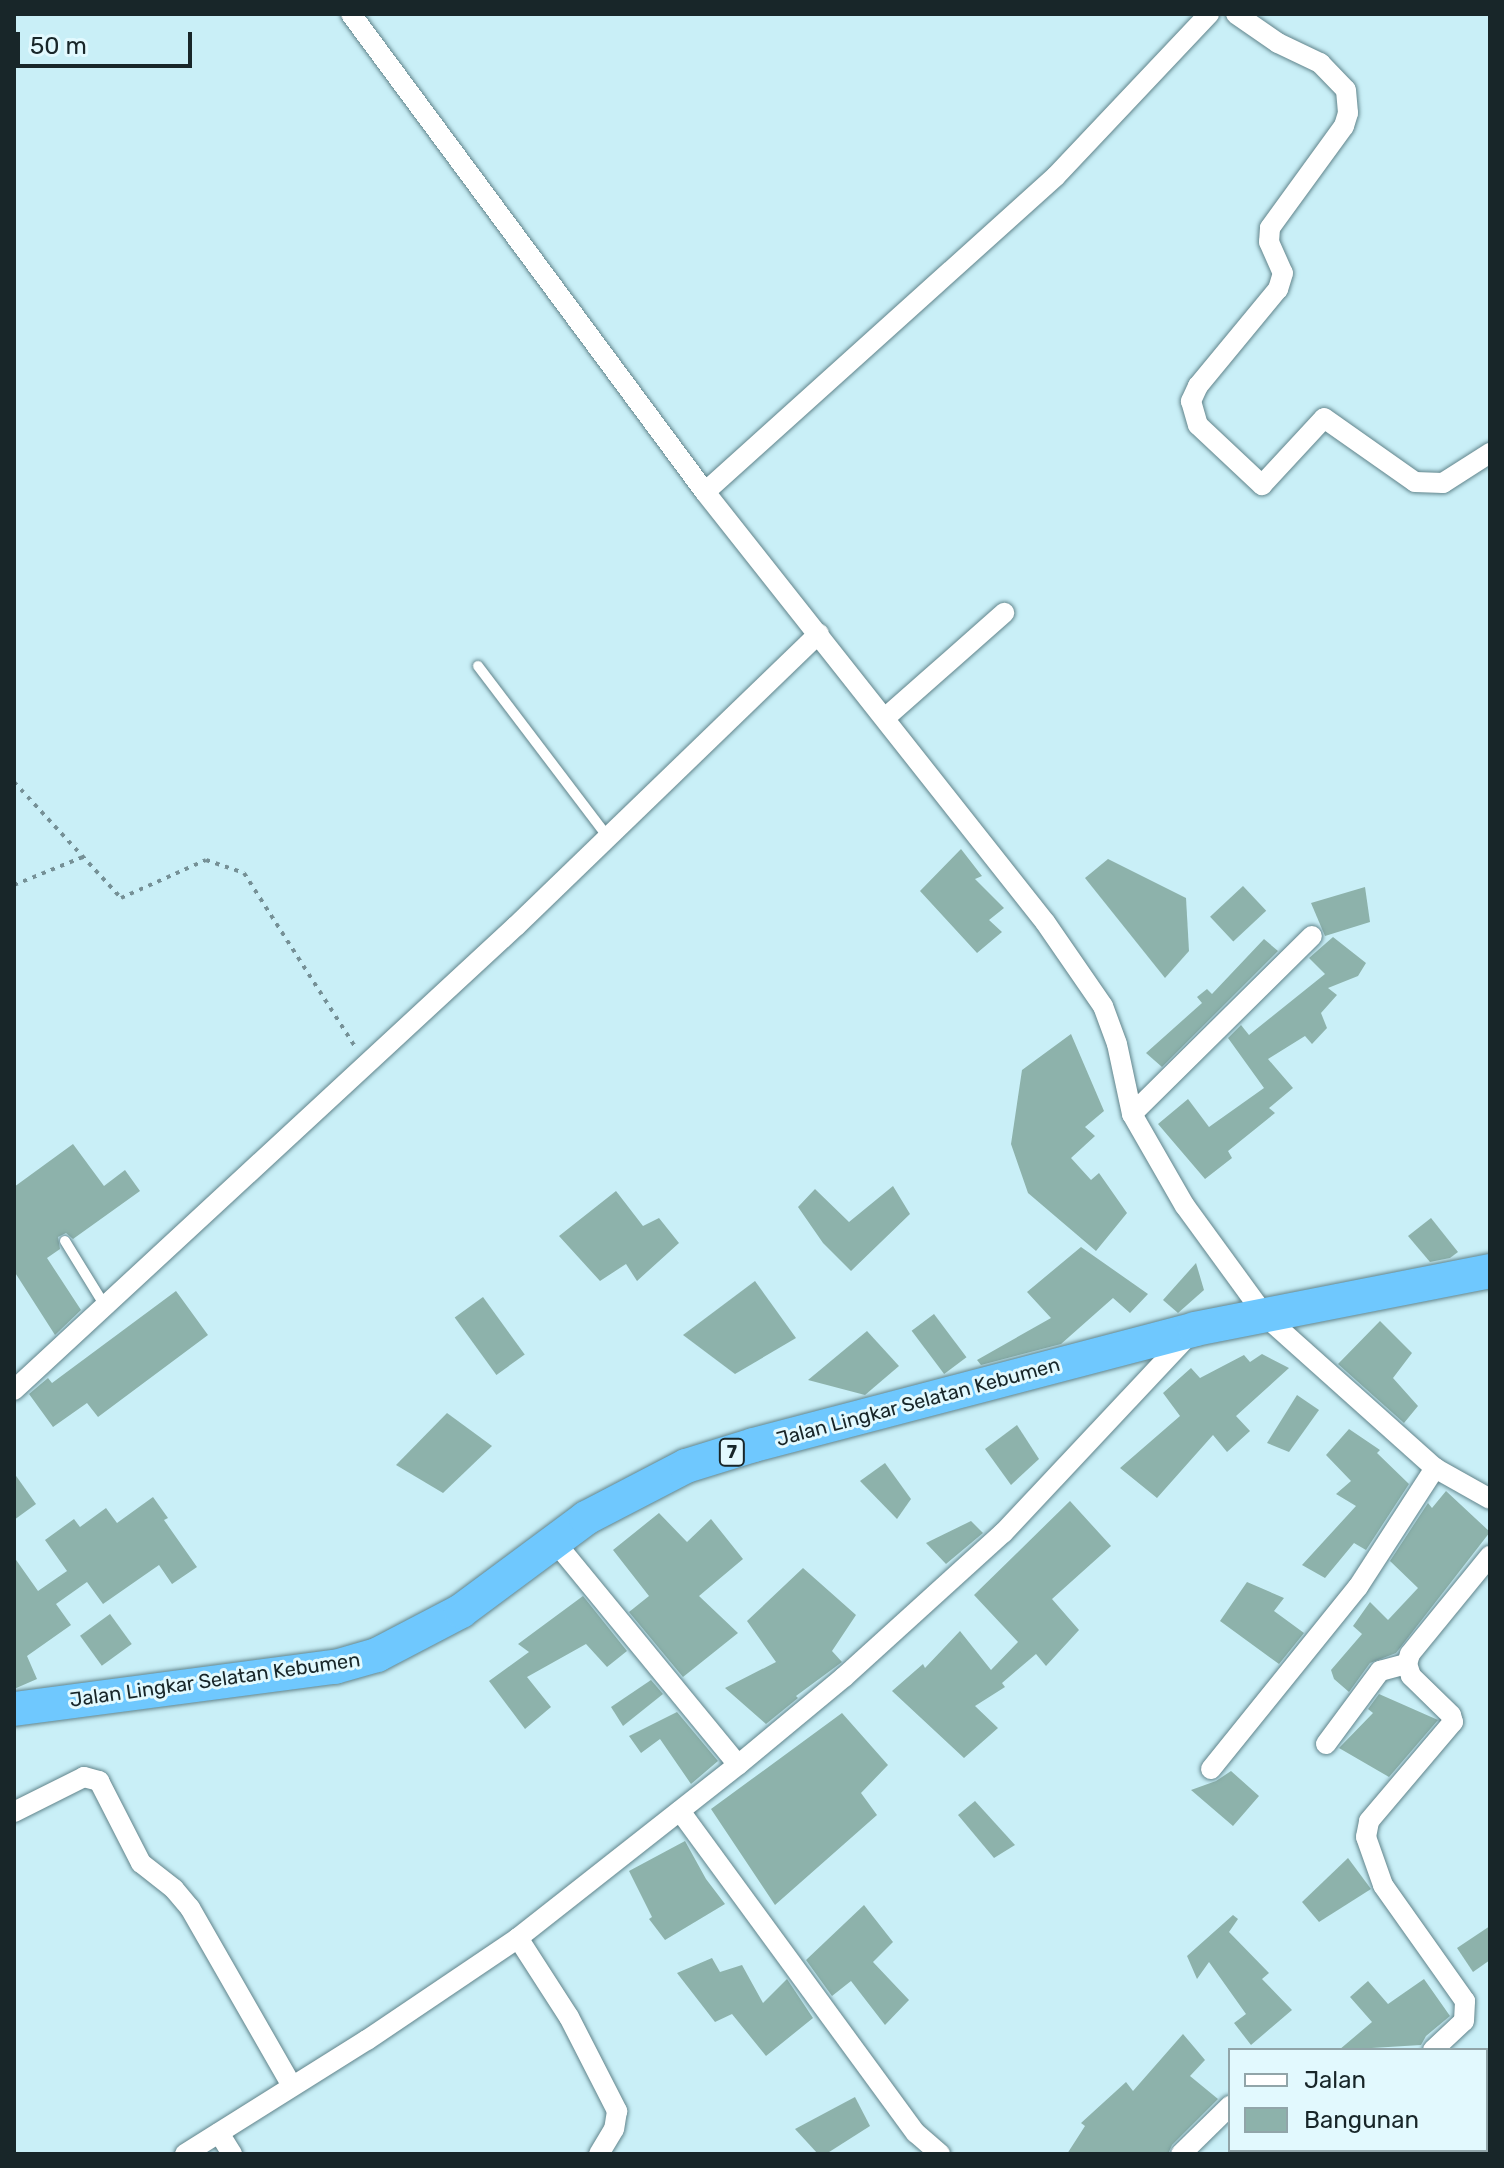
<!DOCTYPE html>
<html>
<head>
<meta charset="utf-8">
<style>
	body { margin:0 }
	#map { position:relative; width:1504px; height:2168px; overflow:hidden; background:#c9eff7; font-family:Rubik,sans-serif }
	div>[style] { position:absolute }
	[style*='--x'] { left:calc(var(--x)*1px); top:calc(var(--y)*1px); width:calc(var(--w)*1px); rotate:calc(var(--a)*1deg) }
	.building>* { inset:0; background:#8db2ab; transform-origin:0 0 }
	.path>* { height:4px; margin-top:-2px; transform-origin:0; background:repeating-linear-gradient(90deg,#759096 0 4px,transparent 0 10px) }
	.roads { filter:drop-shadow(0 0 2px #61848b) drop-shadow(0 0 2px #61848b) }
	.service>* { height:10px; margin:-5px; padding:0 5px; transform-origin:5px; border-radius:5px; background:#fff }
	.minor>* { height:20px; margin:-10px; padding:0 10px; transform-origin:10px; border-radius:10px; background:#fff }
	.trunk>* { height:34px; margin:-17px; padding:0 17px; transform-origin:17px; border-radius:17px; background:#6fc8fe }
	span { translate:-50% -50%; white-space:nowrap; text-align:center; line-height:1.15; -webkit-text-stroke:6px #e2f9fe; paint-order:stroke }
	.shield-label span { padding:2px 6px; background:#e2f9fe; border:2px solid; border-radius:6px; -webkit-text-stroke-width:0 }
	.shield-label { font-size:18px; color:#182629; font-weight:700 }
	.street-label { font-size:20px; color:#182629 }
	.frame { position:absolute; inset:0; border:16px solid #182629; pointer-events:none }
	.legend { position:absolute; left:1228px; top:2048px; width:260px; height:104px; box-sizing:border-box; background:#e2f9fe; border:2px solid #91a5a9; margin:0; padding:10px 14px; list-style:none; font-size:24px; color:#182629 }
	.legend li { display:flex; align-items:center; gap:16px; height:40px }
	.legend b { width:40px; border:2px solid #91a5a9 }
	.scale { position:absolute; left:16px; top:32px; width:176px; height:36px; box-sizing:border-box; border:4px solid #182629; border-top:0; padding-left:10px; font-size:24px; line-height:28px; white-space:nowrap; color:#182629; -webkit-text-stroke:6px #e2f9fe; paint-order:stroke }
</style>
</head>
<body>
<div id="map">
	<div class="building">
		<div style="clip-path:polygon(961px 849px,982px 876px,975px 879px,1004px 908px,989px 920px,1002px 932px,977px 953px,920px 891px)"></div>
		<div style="clip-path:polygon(1108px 859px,1186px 898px,1189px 951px,1165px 978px,1085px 878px)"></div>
		<div style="left:1243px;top:886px;width:34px;height:45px;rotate:47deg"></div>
		<div style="clip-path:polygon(1365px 887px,1370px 922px,1325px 936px,1311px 903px)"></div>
		<div style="clip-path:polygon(1333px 937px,1366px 963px,1358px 976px,1328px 988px,1337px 995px,1321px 1013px,1327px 1028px,1312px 1044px,1305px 1036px,1268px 1059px,1293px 1088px,1269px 1108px,1275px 1113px,1228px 1151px,1232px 1158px,1205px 1179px,1158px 1124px,1188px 1099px,1209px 1127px,1264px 1088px,1228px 1038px,1241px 1025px,1249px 1035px,1325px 974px,1309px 958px)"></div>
		<div style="clip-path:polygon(1264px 939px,1278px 951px,1162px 1067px,1146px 1053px,1202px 1003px,1197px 997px,1207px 989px,1212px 994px)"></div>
		<div style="clip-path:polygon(1071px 1034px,1104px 1111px,1085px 1127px,1095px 1136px,1071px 1158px,1091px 1180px,1099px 1173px,1127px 1213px,1096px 1251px,1028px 1193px,1011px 1144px,1022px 1070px)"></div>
		<div style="clip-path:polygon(73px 1144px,104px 1186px,125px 1170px,140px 1191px,73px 1239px,66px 1233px,58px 1237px,60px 1249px,47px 1258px,81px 1310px,55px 1335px,14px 1271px,14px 1187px)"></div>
		<div style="clip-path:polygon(893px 1186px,910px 1214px,851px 1271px,823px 1243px,798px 1207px,815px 1189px,849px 1222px)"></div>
		<div style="clip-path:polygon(616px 1191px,643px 1226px,659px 1218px,679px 1243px,637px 1281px,626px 1264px,600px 1281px,559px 1236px)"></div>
		<div style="clip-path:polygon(1431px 1218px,1458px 1252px,1450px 1258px,1430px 1262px,1408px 1236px)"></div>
		<div style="clip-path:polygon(1081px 1247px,1148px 1294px,1130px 1313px,1113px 1298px,1061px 1344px,981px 1365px,977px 1360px,1051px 1318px,1027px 1292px)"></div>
		<div style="clip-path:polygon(1196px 1263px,1204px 1290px,1178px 1313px,1163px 1300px)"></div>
		<div style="clip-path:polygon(755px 1281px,796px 1338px,735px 1374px,683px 1335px)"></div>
		<div style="clip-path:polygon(176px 1291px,208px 1335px,98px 1417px,87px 1403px,53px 1427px,29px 1394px,48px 1378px,52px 1383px)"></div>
		<div style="left:483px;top:1297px;width:71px;height:35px;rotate:54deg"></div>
		<div style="left:934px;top:1314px;width:54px;height:28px;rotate:53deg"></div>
		<div style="clip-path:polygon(1380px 1321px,1412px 1353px,1393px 1378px,1418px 1406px,1404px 1423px,1338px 1364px)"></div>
		<div style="clip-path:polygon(867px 1331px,899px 1366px,865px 1395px,808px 1380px)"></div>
		<div style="clip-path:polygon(1262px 1354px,1289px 1368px,1236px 1416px,1250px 1431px,1227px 1452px,1213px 1435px,1157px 1498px,1120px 1468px,1180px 1416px,1163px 1393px,1191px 1368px,1200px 1378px,1244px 1355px,1250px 1362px)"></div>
		<div style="clip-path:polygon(1297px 1395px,1319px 1410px,1289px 1452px,1267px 1443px)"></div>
		<div style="clip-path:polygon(447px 1413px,492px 1446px,443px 1493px,396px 1465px)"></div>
		<div style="clip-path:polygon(1017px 1425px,1039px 1459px,1011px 1485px,985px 1449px)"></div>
		<div style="clip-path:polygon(1349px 1429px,1380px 1450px,1377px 1453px,1409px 1484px,1366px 1550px,1354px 1543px,1325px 1578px,1302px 1565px,1356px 1506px,1336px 1494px,1351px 1481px,1326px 1455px)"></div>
		<div style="clip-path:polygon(885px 1463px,911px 1499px,897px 1519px,860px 1481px)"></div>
		<div style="clip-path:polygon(14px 1473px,36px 1504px,14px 1520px)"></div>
		<div style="clip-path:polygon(1446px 1491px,1490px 1532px,1396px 1653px,1370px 1663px,1349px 1692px,1334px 1679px,1331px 1670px,1362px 1634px,1353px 1626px,1370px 1602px,1388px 1620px,1418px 1588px,1390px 1561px,1428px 1503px,1432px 1508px)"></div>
		<div style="clip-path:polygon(153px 1497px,168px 1518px,164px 1520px,197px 1567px,172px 1584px,159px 1565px,103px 1604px,87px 1582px,56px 1604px,71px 1625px,27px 1656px,37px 1679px,14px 1689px,14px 1557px,38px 1591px,67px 1571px,45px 1540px,74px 1519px,80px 1527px,106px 1508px,117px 1523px)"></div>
		<div style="clip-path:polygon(1070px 1501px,1111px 1546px,1052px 1599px,1079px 1630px,1046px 1666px,1036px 1654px,1002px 1683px,1005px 1687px,975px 1706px,998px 1728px,964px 1758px,892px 1691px,923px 1664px,925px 1668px,960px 1631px,991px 1670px,1018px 1642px,974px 1595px)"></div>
		<div style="clip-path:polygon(659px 1513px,687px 1542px,711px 1519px,743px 1559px,699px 1596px,738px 1633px,683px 1677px,629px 1612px,649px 1596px,613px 1550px)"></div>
		<div style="clip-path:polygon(971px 1521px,983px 1533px,946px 1564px,926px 1543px)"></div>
		<div style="clip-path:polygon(803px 1568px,856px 1615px,832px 1651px,842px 1662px,796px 1696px,798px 1698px,766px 1724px,725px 1688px,776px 1662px,747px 1621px)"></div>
		<div style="clip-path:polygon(1247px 1582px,1284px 1598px,1274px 1611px,1304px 1633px,1279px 1664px,1220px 1621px)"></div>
		<div style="clip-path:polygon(583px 1596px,627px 1651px,607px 1667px,586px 1644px,527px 1677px,551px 1707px,525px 1729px,489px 1681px,529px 1652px,518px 1644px)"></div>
		<div style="left:110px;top:1614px;width:37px;height:37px;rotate:54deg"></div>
		<div style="clip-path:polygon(651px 1680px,663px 1694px,623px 1726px,611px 1707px)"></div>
		<div style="clip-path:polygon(1379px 1694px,1438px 1720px,1389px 1777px,1339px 1748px,1373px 1713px,1368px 1709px)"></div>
		<div style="clip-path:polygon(677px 1712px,718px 1761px,691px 1784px,660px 1739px,641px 1753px,629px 1736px)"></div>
		<div style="clip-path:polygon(842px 1713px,888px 1765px,861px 1793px,877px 1815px,775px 1905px,711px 1809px)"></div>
		<div style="clip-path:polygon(1231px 1771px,1259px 1796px,1233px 1826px,1191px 1790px,1216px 1781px)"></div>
		<div style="clip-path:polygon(975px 1801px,1015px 1845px,994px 1858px,958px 1815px)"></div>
		<div style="clip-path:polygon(685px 1841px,706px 1879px,725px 1904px,665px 1940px,649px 1919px,652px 1917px,629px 1871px)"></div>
		<div style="clip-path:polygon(1348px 1858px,1371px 1889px,1319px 1922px,1302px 1902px)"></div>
		<div style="clip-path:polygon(864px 1905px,893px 1942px,873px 1962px,909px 2000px,885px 2025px,851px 1981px,832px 1996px,806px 1960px)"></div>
		<div style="clip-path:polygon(1233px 1915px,1238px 1919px,1229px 1932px,1269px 1973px,1262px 1979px,1292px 2010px,1251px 2045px,1234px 2023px,1246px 2014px,1209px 1962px,1197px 1979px,1187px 1956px)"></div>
		<div style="clip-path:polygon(1490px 1926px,1490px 1960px,1473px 1972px,1457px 1948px)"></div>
		<div style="clip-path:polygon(712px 1958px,720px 1972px,742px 1965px,763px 2003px,787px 1979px,813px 2018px,766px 2056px,732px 2014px,715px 2022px,677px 1973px)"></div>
		<div style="clip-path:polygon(1424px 1979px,1450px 2016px,1426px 2036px,1421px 2045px,1339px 2050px,1372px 2022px,1350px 1997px,1368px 1981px,1388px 2004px)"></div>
		<div style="clip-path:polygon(1183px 2034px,1205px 2060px,1190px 2076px,1218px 2099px,1172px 2145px,1168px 2154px,1067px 2154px,1085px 2126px,1081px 2123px,1126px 2082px,1133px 2091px)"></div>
		<div style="clip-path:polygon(855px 2097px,870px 2126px,826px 2154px,818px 2154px,795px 2129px)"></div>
	</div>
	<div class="path">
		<div style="--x:14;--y:782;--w:158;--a:47.3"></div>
		<div style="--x:121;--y:898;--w:93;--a:-24.1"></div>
		<div style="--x:206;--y:860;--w:40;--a:18.9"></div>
		<div style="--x:244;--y:873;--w:208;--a:57.4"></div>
		<div style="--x:14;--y:885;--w:74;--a:-22.1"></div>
	</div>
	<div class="roads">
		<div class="service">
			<div style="--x:478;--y:666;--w:215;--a:52.8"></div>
			<div style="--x:65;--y:1241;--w:76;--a:58.4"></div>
		</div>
		<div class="minor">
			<div style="--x:351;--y:14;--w:595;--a:53.48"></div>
			<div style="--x:1209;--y:14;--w:223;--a:133.4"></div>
			<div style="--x:1056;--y:176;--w:472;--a:138"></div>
			<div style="--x:705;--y:492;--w:548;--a:51.67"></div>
			<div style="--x:1045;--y:922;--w:102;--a:55.4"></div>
			<div style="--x:1103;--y:1006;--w:40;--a:69.8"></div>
			<div style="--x:1117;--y:1044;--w:72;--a:77.9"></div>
			<div style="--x:1132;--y:1114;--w:106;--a:60.1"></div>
			<div style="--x:1185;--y:1206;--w:137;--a:53.9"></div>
			<div style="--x:1266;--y:1317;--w:227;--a:41.8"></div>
			<div style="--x:1435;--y:1468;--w:63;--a:29.4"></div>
			<div style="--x:1236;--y:14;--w:51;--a:34.6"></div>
			<div style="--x:1278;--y:43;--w:47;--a:25.5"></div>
			<div style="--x:1320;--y:63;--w:37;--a:46"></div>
			<div style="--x:1346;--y:90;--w:23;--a:85"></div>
			<div style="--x:1348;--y:113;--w:14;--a:107"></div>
			<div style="--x:1344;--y:126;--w:126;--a:126"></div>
			<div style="--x:1270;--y:228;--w:14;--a:94"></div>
			<div style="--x:1269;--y:242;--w:34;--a:66"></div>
			<div style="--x:1283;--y:273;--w:17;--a:107"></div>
			<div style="--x:1278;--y:289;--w:126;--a:129.5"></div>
			<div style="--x:1198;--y:386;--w:17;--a:115"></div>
			<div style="--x:1191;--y:401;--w:25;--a:74"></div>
			<div style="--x:1198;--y:425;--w:88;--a:43.2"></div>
			<div style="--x:1262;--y:485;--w:91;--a:-47.2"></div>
			<div style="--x:1324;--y:418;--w:111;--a:35.1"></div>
			<div style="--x:1415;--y:482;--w:28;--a:2"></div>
			<div style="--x:1443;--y:483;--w:56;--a:-32.6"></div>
			<div style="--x:885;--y:718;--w:159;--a:-41.4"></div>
			<div style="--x:1132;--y:1114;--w:253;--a:-44.7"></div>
			<div style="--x:14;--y:1390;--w:684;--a:-42.75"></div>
			<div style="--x:516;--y:926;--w:421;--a:-44"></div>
			<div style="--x:555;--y:1542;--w:288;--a:50.6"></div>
			<div style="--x:1326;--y:1744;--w:91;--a:-53.5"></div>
			<div style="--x:1380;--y:1671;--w:28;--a:-15"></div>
			<div style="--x:1211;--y:1769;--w:234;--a:-51.1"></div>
			<div style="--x:1358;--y:1587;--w:142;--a:-57.1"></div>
			<div style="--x:680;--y:1811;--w:399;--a:53.8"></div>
			<div style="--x:916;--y:2133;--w:32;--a:41"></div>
			<div style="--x:14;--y:1812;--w:78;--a:-26.6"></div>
			<div style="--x:84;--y:1777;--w:16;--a:15"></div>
			<div style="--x:99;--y:1781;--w:92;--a:62.9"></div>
			<div style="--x:141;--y:1863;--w:42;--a:38.2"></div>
			<div style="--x:174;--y:1889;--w:25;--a:50"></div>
			<div style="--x:190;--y:1908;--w:205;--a:60.2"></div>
			<div style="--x:518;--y:1938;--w:94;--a:57.2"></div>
			<div style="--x:569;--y:2017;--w:106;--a:62.9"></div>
			<div style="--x:617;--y:2111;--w:18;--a:99"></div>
			<div style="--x:614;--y:2129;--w:29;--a:121"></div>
			<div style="--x:1433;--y:2050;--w:42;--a:-43.1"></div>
			<div style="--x:1464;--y:2021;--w:20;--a:-87"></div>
			<div style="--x:1465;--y:2001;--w:142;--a:-125.3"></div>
			<div style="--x:1383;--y:1885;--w:51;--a:-109.5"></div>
			<div style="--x:1366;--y:1837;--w:16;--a:-79"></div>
			<div style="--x:1369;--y:1821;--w:130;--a:-49.7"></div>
			<div style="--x:1453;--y:1722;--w:7;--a:-106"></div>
			<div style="--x:1451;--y:1715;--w:56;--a:-135.7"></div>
			<div style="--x:1411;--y:1676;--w:13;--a:-108"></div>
			<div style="--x:1407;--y:1664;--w:10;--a:-73"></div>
			<div style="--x:1410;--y:1654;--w:127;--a:-50.8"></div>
			<div style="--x:219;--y:2133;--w:25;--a:58"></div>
			<div style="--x:1383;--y:2150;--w:5;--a:53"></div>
			<div style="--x:185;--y:2154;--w:215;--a:-32.1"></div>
			<div style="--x:367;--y:2040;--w:182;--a:-34"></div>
			<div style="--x:518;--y:1938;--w:280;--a:-38.2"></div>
			<div style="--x:738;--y:1765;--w:138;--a:-39.7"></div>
			<div style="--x:844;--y:1677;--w:215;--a:-42.2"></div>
			<div style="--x:1003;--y:1533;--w:274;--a:-46.8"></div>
			<div style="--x:1181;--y:2154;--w:69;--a:-44.4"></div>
		</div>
		<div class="trunk">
			<div style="--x:14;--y:1709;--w:324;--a:-7.5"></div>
			<div style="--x:335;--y:1667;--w:44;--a:-15.9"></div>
			<div style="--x:377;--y:1655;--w:95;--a:-27.6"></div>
			<div style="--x:461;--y:1611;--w:156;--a:-36.6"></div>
			<div style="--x:586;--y:1518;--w:113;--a:-27.5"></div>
			<div style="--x:686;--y:1466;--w:71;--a:-17.2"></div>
			<div style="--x:754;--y:1445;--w:456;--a:-14.7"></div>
			<div style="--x:1195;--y:1329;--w:301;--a:-11.1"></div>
		</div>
	</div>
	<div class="shield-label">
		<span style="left:732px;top:1452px">7</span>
	</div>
	<div class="street-label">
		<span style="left:918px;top:1402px;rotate:-15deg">Jalan Lingkar Selatan Kebumen</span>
		<span style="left:215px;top:1680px;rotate:-8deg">Jalan Lingkar Selatan Kebumen</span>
	</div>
	<div class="frame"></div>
	<ul class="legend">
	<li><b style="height:10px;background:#fff"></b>Jalan</li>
	<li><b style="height:22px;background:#8db2ab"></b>Bangunan</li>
	</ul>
	<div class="scale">50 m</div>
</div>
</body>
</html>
